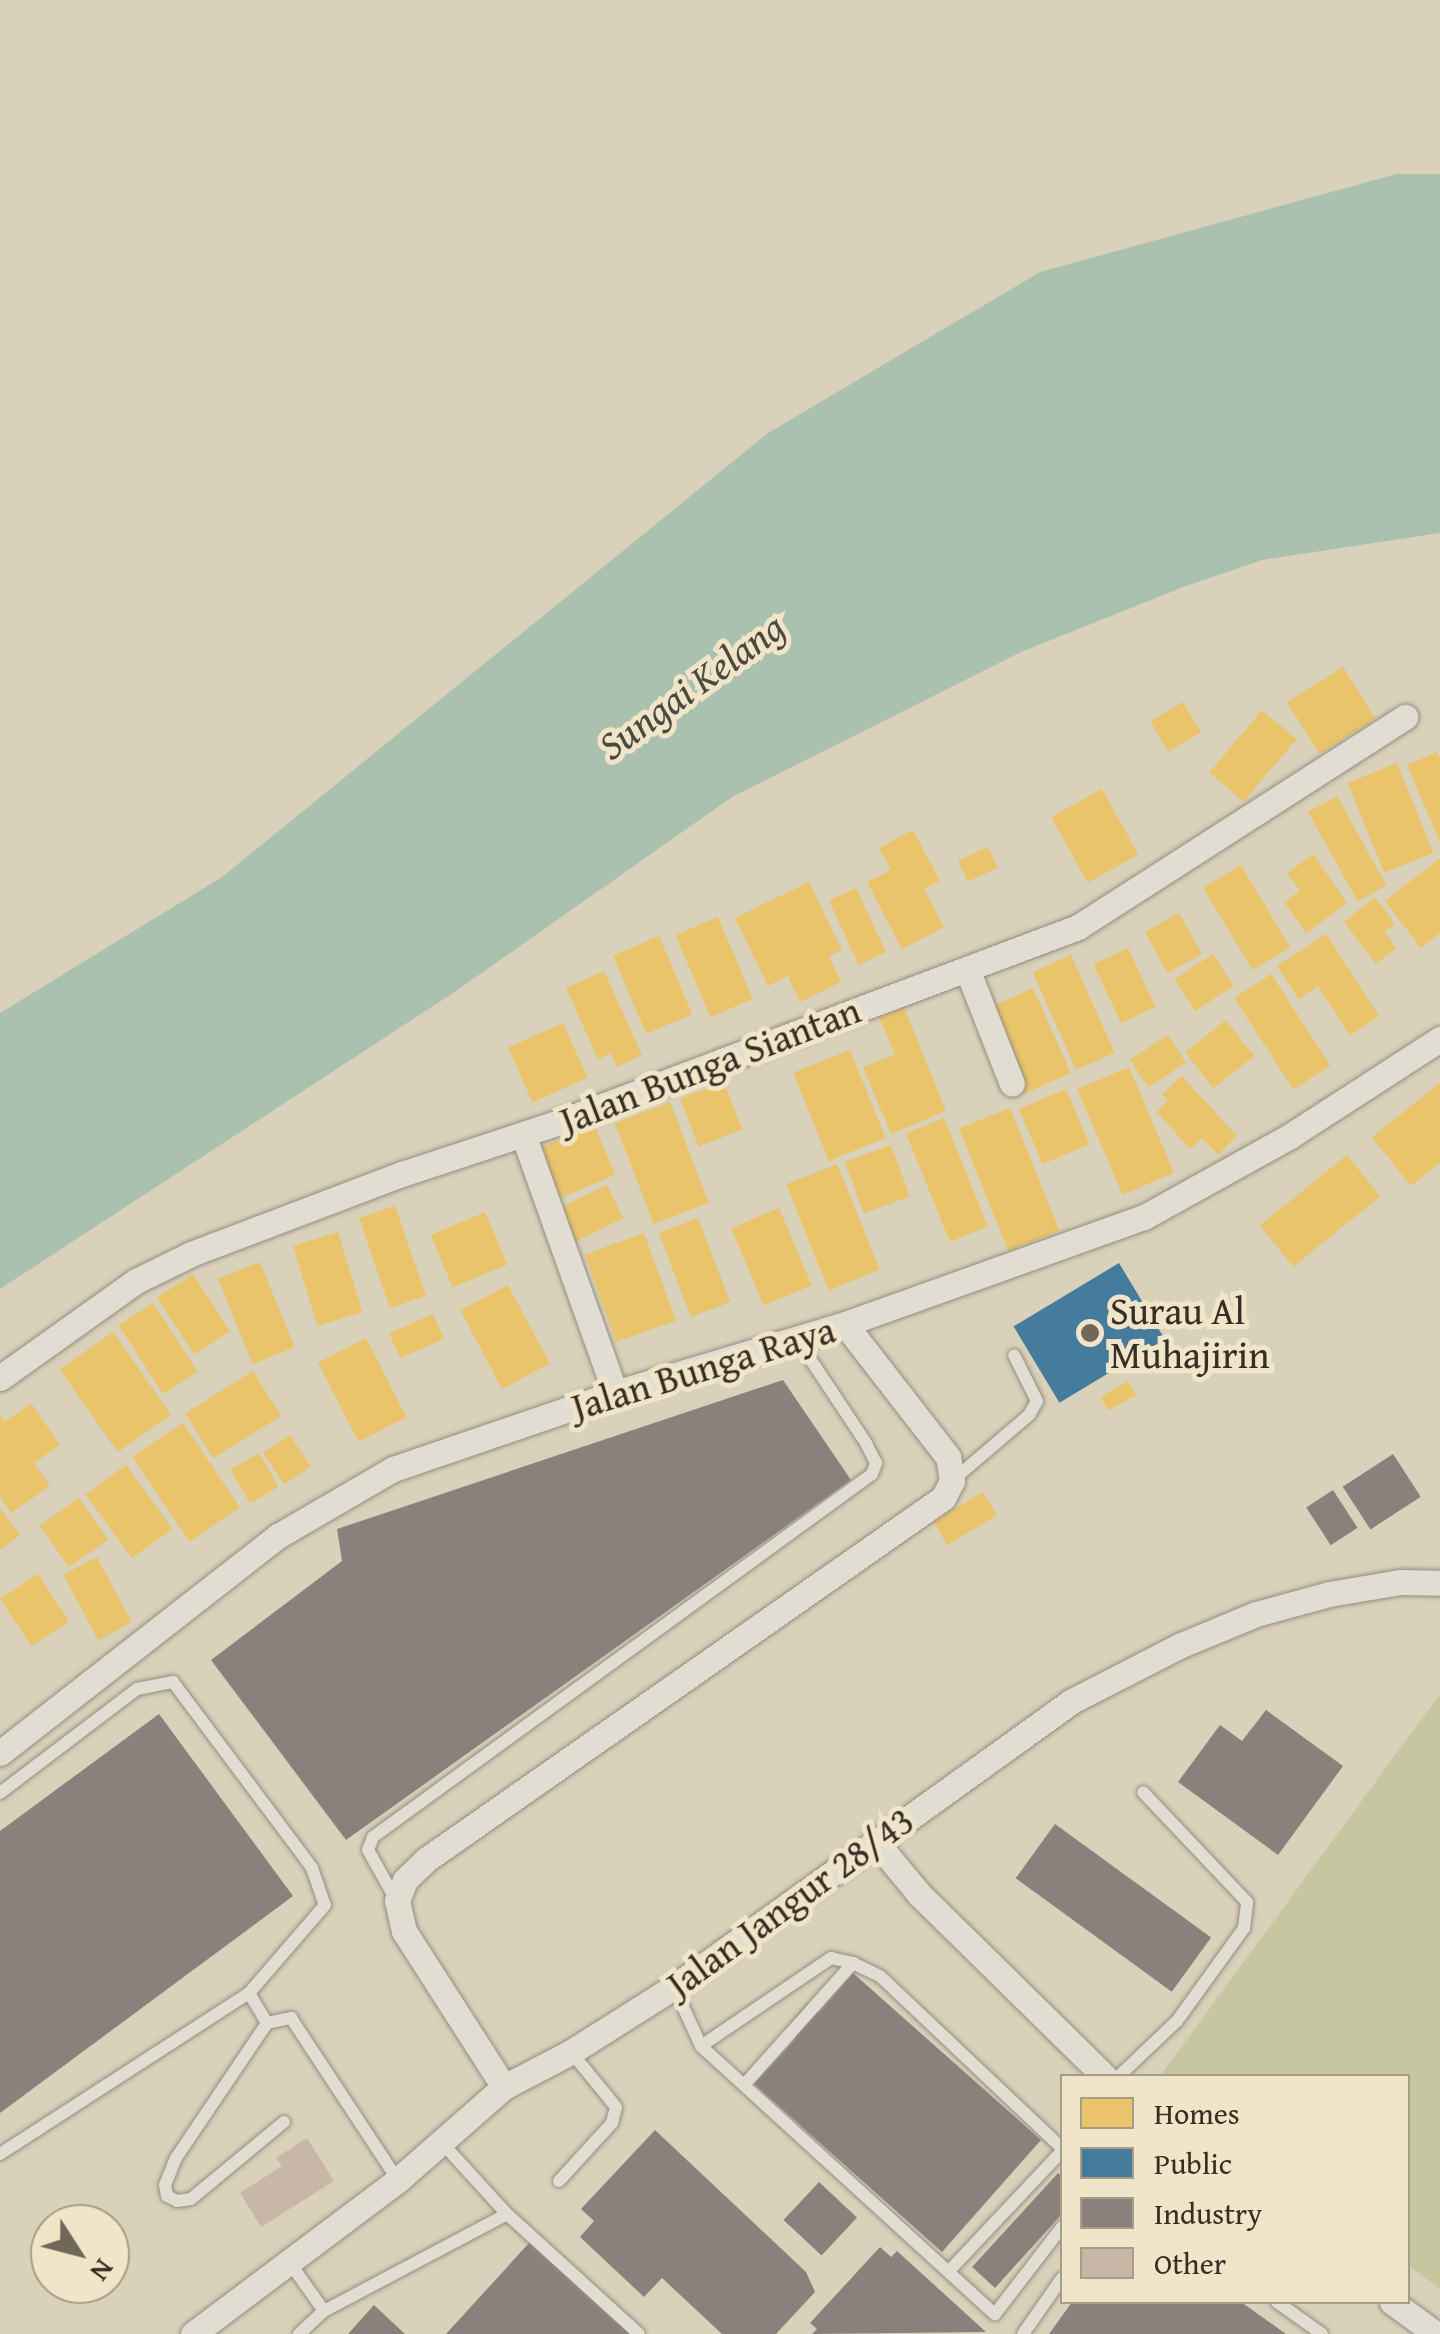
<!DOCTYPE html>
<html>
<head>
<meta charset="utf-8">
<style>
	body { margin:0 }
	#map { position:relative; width:1440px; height:2334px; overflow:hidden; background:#dad1ba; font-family:"Gentium Book Plus",serif }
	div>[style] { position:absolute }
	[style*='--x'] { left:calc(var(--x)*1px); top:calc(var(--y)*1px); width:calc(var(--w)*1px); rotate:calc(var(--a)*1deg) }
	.green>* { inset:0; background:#c6c7a0 }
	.water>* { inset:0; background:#abc1af }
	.homes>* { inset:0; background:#e9c46a; transform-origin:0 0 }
	.public>* { inset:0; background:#457b9d; transform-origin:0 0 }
	.industry>* { inset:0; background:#8a817c; transform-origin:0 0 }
	.building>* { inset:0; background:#c8b7a6 }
	.roads { filter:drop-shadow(0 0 2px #948e80) drop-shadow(0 0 2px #948e80) }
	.service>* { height:12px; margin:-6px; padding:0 6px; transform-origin:6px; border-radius:6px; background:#e2ddd2 }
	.minor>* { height:25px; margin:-12.5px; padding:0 12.5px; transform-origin:12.5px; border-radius:12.5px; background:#e2ddd2 }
	.dots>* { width:28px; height:28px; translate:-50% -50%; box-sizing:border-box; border:5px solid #f0e5c9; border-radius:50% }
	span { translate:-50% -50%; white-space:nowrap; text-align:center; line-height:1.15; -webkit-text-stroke:10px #f0e5c9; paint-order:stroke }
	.street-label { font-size:38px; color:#392e25 }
	.poi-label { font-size:38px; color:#392e25 }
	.left { translate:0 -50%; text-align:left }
	.water-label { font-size:40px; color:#4c4a40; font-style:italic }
	.legend { position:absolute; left:1060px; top:2074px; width:350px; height:230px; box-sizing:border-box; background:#f0e5c9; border:2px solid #a79c87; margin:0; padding:12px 18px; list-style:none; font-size:30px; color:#392e25 }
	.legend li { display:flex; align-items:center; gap:20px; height:50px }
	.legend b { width:50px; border:2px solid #a79c87 }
	.north { position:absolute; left:30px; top:2204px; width:100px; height:100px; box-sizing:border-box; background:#f0e5c9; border:2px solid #a79c87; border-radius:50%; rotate:126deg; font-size:28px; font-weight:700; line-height:40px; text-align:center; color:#392e25 }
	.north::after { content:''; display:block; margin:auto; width:35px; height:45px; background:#716759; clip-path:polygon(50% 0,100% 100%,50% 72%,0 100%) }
</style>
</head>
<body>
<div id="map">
	<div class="green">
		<div style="clip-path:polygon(1440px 1694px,1440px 2289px,1408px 2265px,1408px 2076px,1160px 2076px)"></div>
	</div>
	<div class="water">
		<div style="clip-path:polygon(1397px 174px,1440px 174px,1440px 533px,1262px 560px,1186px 586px,1021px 652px,732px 797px,456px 991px,0 1289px,0 1013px,222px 877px,768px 433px,1040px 272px)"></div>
	</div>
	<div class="homes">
		<div style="left:1343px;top:667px;width:61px;height:66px;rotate:58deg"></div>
		<div style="left:1183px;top:702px;width:35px;height:38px;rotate:59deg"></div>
		<div style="left:1262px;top:710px;width:45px;height:82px;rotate:40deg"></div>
		<div style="clip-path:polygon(1437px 752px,1440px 758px,1440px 842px,1407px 765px)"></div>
		<div style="left:1397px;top:763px;width:97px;height:53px;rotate:68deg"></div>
		<div style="left:1102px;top:789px;width:75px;height:58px;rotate:61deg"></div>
		<div style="left:1337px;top:796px;width:102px;height:33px;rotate:61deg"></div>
		<div style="clip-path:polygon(913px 830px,940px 881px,924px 889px,944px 927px,902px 949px,867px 882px,891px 870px,879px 848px)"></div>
		<div style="left:988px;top:847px;width:23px;height:33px;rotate:65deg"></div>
		<div style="clip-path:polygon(1313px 854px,1347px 903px,1306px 933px,1284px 902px,1300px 891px,1287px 873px)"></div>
		<div style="clip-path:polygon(1440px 858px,1440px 933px,1421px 948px,1385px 901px)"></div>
		<div style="left:1241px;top:865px;width:96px;height:44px;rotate:59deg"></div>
		<div style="clip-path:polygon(809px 882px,842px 950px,829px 956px,841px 982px,800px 1002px,788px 976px,768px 986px,735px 918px)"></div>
		<div style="left:856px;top:888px;width:71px;height:30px;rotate:65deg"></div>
		<div style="clip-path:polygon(1375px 897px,1395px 924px,1385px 932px,1396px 948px,1376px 964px,1344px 922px)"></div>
		<div style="left:1179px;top:913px;width:47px;height:39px;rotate:61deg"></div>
		<div style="left:718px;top:917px;width:89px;height:46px;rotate:67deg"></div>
		<div style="clip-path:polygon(1326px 934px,1379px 1016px,1350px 1035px,1318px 986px,1299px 999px,1277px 966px)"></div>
		<div style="left:659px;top:936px;width:85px;height:50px;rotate:67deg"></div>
		<div style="left:1128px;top:948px;width:65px;height:38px;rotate:65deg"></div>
		<div style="left:1213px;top:954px;width:38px;height:46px;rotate:57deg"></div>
		<div style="left:1071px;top:955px;width:107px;height:42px;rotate:66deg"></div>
		<div style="clip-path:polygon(604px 971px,642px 1055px,617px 1067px,611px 1053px,598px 1059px,566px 988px)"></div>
		<div style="left:1271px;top:974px;width:109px;height:44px;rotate:57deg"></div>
		<div style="left:1033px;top:988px;width:93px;height:53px;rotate:66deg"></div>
		<div style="clip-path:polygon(904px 1007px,946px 1111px,891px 1134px,863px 1067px,895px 1054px,879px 1018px)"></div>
		<div style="left:1226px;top:1020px;width:46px;height:52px;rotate:52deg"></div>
		<div style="left:563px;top:1023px;width:60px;height:60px;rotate:66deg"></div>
		<div style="left:1168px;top:1035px;width:33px;height:45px;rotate:57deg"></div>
		<div style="left:850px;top:1050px;width:95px;height:61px;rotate:68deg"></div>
		<div style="left:1129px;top:1067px;width:115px;height:56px;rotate:67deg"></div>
		<div style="clip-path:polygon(1182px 1076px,1237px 1136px,1218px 1155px,1202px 1138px,1190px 1149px,1157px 1112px,1168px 1101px,1162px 1094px)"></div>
		<div style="left:724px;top:1082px;width:51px;height:47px;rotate:69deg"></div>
		<div style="clip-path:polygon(1440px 1083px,1440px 1163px,1411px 1186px,1372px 1137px)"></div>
		<div style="left:1066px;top:1089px;width:60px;height:51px;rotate:67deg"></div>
		<div style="left:670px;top:1102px;width:108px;height:59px;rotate:69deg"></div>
		<div style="left:1010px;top:1108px;width:132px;height:55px;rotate:68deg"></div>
		<div style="left:944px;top:1118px;width:117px;height:41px;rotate:68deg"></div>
		<div style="left:594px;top:1125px;width:54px;height:64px;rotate:67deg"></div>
		<div style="left:891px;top:1145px;width:55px;height:49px;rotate:70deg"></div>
		<div style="left:1347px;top:1155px;width:53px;height:112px;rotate:51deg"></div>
		<div style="left:837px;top:1164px;width:114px;height:55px;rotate:68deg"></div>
		<div style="left:607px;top:1185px;width:37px;height:57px;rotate:64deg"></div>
		<div style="left:395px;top:1206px;width:95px;height:38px;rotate:71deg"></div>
		<div style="left:779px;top:1208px;width:84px;height:52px;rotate:67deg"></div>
		<div style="left:485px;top:1212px;width:57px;height:59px;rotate:67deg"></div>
		<div style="left:698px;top:1218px;width:90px;height:42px;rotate:69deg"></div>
		<div style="left:338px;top:1232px;width:84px;height:47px;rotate:73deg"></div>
		<div style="left:644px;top:1233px;width:93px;height:63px;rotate:70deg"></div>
		<div style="left:260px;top:1262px;width:92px;height:45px;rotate:68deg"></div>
		<div style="left:193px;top:1274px;width:68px;height:43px;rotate:57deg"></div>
		<div style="left:508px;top:1285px;width:89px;height:54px;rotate:62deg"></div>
		<div style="left:153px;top:1303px;width:82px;height:41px;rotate:57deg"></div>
		<div style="left:433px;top:1314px;width:27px;height:48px;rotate:66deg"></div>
		<div style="left:113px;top:1332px;width:101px;height:65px;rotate:55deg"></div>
		<div style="left:366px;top:1338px;width:89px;height:54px;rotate:63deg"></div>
		<div style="left:253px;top:1371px;width:53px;height:80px;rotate:58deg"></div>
		<div style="left:1128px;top:1381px;width:16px;height:32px;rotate:60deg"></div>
		<div style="clip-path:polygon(31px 1403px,60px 1445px,34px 1463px,50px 1486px,11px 1513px,0 1496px,0 1414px,5px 1422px)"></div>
		<div style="left:183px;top:1423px;width:102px;height:61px;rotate:56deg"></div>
		<div style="left:290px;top:1435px;width:38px;height:32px;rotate:57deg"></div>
		<div style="left:259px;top:1453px;width:39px;height:33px;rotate:60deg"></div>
		<div style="left:126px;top:1465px;width:79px;height:50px;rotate:54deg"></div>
		<div style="left:983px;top:1492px;width:27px;height:58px;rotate:59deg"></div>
		<div style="left:79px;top:1498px;width:51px;height:48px;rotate:55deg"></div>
		<div style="clip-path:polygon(0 1508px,20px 1535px,0 1550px)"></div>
		<div style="left:97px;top:1557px;width:74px;height:38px;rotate:62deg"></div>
		<div style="left:38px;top:1574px;width:57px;height:45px;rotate:57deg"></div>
	</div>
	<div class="public">
		<div style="left:1119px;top:1263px;width:89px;height:123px;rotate:59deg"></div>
	</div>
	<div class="industry">
		<div style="clip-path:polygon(783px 1380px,851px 1480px,346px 1840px,211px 1660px,342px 1561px,337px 1529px)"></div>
		<div style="left:1393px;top:1454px;width:51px;height:60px;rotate:57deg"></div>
		<div style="left:1333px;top:1490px;width:45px;height:32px;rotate:57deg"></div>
		<div style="clip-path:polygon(1266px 1710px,1343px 1766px,1278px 1855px,1178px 1782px,1220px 1725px,1242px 1741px)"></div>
		<div style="clip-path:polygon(159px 1714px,293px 1896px,0 2113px,0 1831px)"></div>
		<div style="left:1055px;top:1824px;width:193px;height:67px;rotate:36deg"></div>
		<div style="clip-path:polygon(853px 1973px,1041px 2140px,942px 2252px,754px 2084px,796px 2038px,785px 2029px,808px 2003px,819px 2012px)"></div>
		<div style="clip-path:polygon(655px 2130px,806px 2272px,815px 2292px,776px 2334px,722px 2334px,662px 2278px,644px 2297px,580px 2237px,594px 2221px,581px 2209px)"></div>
		<div style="clip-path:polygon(1058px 2173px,1062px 2177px,1062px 2214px,995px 2288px,972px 2267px)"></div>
		<div style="left:819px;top:2182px;width:52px;height:52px;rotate:43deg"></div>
		<div style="clip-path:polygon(530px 2242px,631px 2334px,446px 2334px)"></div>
		<div style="clip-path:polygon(880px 2247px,891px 2257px,897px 2251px,986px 2332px,812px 2334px,817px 2329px,810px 2323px)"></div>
		<div style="clip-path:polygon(1072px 2302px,1241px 2302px,1286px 2334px,1049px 2334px)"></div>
		<div style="clip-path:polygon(374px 2305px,405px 2334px,348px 2334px)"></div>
	</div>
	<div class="building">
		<div style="clip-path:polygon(307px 2138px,334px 2181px,261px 2227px,240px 2193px,282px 2166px,276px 2158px)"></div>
	</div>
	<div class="roads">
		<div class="service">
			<div style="--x:953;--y:1480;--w:100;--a:-40.5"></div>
			<div style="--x:1029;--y:1415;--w:16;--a:-60"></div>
			<div style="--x:1037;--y:1401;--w:51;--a:-116.6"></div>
			<div style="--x:0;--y:1793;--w:172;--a:-37.2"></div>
			<div style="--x:137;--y:1689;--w:37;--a:-11"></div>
			<div style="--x:173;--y:1682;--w:232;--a:53.2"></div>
			<div style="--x:312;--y:1868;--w:39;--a:71"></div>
			<div style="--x:325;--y:1905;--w:116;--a:130.8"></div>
			<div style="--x:249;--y:1993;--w:297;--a:147.1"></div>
			<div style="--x:396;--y:1900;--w:57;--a:-119.2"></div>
			<div style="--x:368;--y:1850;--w:14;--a:-69"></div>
			<div style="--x:373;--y:1837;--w:617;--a:-36.03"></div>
			<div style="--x:872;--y:1474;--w:12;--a:-70"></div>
			<div style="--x:876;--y:1463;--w:22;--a:-117"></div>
			<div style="--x:866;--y:1443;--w:125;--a:-123.6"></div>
			<div style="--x:674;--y:1987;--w:65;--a:65.4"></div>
			<div style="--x:701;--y:2046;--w:398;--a:42.4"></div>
			<div style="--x:995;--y:2314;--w:110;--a:-52.4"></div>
			<div style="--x:249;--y:1993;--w:35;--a:59"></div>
			<div style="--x:701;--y:2046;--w:157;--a:-34.1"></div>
			<div style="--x:831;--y:1958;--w:23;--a:13"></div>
			<div style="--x:853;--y:1963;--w:30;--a:26"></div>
			<div style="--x:880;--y:1976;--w:250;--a:43.4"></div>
			<div style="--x:1119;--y:2076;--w:80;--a:-43.5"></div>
			<div style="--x:1177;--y:2021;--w:115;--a:-54.2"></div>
			<div style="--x:1244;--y:1928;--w:26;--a:-83"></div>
			<div style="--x:1247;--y:1902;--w:151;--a:-133.4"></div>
			<div style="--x:744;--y:2085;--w:164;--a:-48.2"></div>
			<div style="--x:284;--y:2122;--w:121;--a:140.4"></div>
			<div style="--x:191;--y:2199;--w:14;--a:172"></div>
			<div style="--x:177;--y:2201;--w:11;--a:-153"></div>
			<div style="--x:167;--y:2196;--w:11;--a:-100"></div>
			<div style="--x:165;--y:2185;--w:29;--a:-68"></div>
			<div style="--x:176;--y:2158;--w:163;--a:-56"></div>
			<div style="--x:267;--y:2023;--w:25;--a:-12"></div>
			<div style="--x:291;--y:2018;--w:194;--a:56.6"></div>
			<div style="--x:443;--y:2144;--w:95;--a:47.6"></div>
			<div style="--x:507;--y:2214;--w:178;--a:42.3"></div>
			<div style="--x:559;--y:2181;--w:79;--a:-47.6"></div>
			<div style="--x:612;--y:2123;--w:16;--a:-76"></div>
			<div style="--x:616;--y:2107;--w:71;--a:-129.3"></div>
			<div style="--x:290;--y:2263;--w:59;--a:54.7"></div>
			<div style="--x:324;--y:2311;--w:207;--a:-27.9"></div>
			<div style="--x:949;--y:2271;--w:165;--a:-46.7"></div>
			<div style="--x:1277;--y:2302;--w:55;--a:35.4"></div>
			<div style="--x:299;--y:2334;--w:34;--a:-43"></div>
			<div style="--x:1023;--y:2334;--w:68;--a:-55.1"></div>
		</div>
		<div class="minor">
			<div style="--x:967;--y:969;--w:123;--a:68.6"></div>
			<div style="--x:523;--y:1134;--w:275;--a:70.4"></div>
			<div style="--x:0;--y:1378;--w:167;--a:-35.5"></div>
			<div style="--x:136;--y:1281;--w:61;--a:-26.1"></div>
			<div style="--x:191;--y:1254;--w:226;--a:-20.8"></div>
			<div style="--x:402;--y:1174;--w:169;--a:-18.3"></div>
			<div style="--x:562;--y:1121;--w:551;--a:-20.6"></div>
			<div style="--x:1078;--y:927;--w:389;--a:-32.7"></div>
			<div style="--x:0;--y:1753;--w:353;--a:-38"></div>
			<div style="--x:278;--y:1536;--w:133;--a:-30.2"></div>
			<div style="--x:393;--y:1469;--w:235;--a:-18.9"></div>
			<div style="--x:615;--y:1393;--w:240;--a:-16.7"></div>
			<div style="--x:845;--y:1324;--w:318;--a:-19.7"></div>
			<div style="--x:1144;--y:1217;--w:167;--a:-29"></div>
			<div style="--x:1290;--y:1136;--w:179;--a:-32.9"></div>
			<div style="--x:877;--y:1843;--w:66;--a:50.5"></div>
			<div style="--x:919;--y:1894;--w:260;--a:44.5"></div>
			<div style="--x:504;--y:2087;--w:185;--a:-122.7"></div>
			<div style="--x:404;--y:1931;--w:31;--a:-103"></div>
			<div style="--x:397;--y:1901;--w:22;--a:-69"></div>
			<div style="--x:405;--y:1880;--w:30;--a:-44"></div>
			<div style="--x:427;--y:1859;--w:630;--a:-34.98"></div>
			<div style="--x:943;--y:1498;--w:19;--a:-62"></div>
			<div style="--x:952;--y:1481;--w:24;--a:-99"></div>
			<div style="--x:948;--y:1457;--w:168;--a:-127.8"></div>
			<div style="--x:1392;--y:2302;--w:54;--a:36"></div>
			<div style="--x:193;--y:2334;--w:256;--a:-36.9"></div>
			<div style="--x:398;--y:2180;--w:141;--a:-41.3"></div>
			<div style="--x:504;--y:2087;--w:76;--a:-27.6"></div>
			<div style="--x:571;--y:2052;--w:122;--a:-32.3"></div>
			<div style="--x:674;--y:1987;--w:488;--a:-35.7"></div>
			<div style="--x:1070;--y:1702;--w:123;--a:-27.2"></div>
			<div style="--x:1179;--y:1646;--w:83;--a:-22.6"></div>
			<div style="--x:1256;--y:1614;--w:76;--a:-15.3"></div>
			<div style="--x:1329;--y:1594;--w:73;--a:-9.5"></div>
			<div style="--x:1401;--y:1582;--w:39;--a:1"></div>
		</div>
	</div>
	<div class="dots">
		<div style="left:1090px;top:1333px;background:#716759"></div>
	</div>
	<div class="street-label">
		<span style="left:710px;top:1065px;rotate:-21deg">Jalan Bunga Siantan</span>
		<span style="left:703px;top:1368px;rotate:-17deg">Jalan Bunga Raya</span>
		<span style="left:790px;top:1902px;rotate:-36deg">Jalan Jangur 28/43</span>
	</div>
	<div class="poi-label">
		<span class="left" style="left:1110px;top:1333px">Surau Al<br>Muhajirin</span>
	</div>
	<div class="water-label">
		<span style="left:691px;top:686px;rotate:-36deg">Sungai Kelang</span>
	</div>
	<ul class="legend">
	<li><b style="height:28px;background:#e9c46a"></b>Homes</li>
	<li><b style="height:28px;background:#457b9d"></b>Public</li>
	<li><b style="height:28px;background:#8a817c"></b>Industry</li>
	<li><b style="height:28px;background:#c8b7a6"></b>Other</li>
	</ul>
	<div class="north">N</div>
</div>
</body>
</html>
